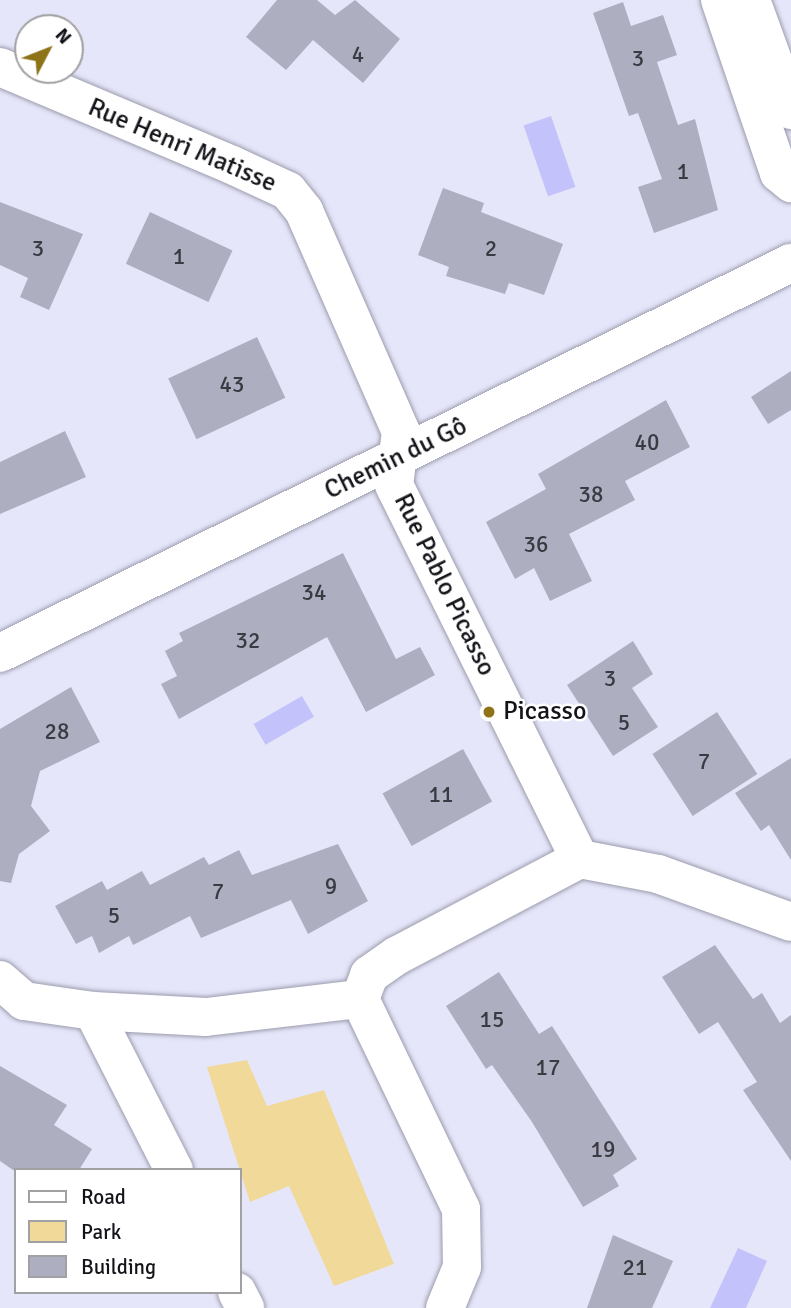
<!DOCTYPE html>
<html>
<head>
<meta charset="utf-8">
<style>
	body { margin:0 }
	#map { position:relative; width:791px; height:1308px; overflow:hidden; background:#e6e6fa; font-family:Signika,sans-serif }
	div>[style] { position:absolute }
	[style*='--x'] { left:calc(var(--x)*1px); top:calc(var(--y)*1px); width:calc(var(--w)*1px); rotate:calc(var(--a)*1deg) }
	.green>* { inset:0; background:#f0d999 }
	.water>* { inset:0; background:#c3c2fb; transform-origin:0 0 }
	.building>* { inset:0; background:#adaec0; transform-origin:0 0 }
	.roads { filter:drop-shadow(0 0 2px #9c9cae) drop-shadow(0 0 2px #9c9cae) }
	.minor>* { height:38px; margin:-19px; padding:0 19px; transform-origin:19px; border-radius:19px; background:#fff }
	.dots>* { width:19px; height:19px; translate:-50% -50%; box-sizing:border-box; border:4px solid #fff; border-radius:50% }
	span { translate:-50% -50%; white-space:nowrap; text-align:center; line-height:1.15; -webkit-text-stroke:5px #fff; paint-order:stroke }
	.number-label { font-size:23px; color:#3a3a43 }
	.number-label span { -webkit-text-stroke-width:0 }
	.street-label { font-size:26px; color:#131319 }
	.poi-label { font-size:26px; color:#131319 }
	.left { translate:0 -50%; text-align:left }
	.legend { position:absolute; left:14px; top:1168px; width:228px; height:126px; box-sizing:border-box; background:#fff; border:2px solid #a1a1a3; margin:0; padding:9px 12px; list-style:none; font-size:21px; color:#131319 }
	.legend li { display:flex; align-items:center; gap:14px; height:35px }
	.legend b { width:35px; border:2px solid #a1a1a3 }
	.north { position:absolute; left:14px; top:14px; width:70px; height:70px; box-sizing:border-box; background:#fff; border:2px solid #a1a1a3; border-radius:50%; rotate:48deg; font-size:19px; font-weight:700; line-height:28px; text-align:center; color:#131319 }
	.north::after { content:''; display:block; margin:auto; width:24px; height:32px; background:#8e7318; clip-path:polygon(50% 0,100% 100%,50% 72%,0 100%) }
</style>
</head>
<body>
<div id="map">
	<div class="green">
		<div style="clip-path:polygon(247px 1060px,267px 1106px,324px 1090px,394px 1264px,334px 1286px,289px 1186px,250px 1202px,207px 1067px)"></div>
	</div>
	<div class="water">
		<div style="left:551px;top:116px;width:75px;height:29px;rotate:71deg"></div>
		<div style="left:302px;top:696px;width:24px;height:56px;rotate:60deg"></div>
		<div style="clip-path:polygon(738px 1248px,767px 1261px,746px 1308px,710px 1308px)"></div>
	</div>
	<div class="building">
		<div style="clip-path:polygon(277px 0,317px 0,335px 15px,355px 0,400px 39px,363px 83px,313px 40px,286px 70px,246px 37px)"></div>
		<div style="clip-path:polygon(623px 2px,631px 26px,663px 15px,677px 55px,657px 62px,678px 125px,695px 119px,718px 210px,654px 233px,638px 187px,662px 179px,638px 113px,629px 116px,593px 13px)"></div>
		<div style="clip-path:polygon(443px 188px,484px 203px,481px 212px,563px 244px,544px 295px,509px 283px,505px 294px,446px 276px,449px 267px,418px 255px)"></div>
		<div style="clip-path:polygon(0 202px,83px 234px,49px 310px,20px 297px,28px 278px,0 265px)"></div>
		<div style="left:150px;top:212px;width:91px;height:57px;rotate:25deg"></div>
		<div style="left:257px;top:337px;width:67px;height:98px;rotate:65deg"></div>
		<div style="clip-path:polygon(791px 371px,791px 410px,768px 424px,751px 397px)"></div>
		<div style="clip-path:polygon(666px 400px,690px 447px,625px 481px,635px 500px,569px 534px,592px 581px,550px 601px,534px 568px,515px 579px,486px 522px,546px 489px,538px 474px)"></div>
		<div style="clip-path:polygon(65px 431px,86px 477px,0 514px,0 462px)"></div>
		<div style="clip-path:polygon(343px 553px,396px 659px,420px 647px,435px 675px,366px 712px,327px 637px,179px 719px,161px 684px,177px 676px,165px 651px,183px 641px,179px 633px)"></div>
		<div style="clip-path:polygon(633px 641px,653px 674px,632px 688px,658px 727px,613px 756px,567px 685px)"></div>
		<div style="clip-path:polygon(71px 687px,100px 742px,40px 771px,31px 806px,50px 831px,19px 854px,11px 883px,0 881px,0 729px)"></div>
		<div style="left:717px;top:712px;width:74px;height:77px;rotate:57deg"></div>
		<div style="left:463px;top:749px;width:60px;height:92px;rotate:61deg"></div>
		<div style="clip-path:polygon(791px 758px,791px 860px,769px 825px,761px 831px,735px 793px)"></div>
		<div style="clip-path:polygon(338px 844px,368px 901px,308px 934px,291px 900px,201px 938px,190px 916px,133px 945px,129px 936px,99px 953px,92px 936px,76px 944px,55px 906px,102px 881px,107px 890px,142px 871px,150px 885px,204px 857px,209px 865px,239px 850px,252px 875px)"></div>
		<div style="clip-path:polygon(715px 945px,753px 999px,762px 993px,780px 1023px,791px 1015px,791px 1161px,743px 1090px,757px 1082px,718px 1022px,699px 1034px,662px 977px)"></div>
		<div style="clip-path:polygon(499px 972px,539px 1034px,552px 1026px,637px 1159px,613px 1175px,619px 1186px,583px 1207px,532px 1122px,492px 1065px,486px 1069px,446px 1006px)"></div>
		<div style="clip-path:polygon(0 1066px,67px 1105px,54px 1125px,92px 1149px,79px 1170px,13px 1170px,0 1161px)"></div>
		<div style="clip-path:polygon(613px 1235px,673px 1261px,652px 1308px,587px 1308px)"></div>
	</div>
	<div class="roads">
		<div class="minor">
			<div style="--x:720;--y:0;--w:183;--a:71.2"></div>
			<div style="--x:779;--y:173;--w:16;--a:40"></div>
			<div style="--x:751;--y:0;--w:117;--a:70"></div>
			<div style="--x:0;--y:67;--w:252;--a:22.9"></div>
			<div style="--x:232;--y:165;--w:62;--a:24.9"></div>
			<div style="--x:288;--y:191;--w:26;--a:51"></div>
			<div style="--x:304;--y:211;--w:241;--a:66.3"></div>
			<div style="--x:401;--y:432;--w:53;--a:97.5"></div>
			<div style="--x:394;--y:485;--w:418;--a:63.6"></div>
			<div style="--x:0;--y:653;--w:882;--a:-26.25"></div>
			<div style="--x:580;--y:859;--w:79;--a:10.9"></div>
			<div style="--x:658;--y:874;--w:141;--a:19.8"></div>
			<div style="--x:0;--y:980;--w:32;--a:41"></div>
			<div style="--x:24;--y:1001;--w:70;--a:8.2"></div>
			<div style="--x:93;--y:1011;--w:113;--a:3"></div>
			<div style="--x:206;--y:1017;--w:155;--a:-6.7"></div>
			<div style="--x:93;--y:1011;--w:178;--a:63"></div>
			<div style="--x:237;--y:1292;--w:18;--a:63"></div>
			<div style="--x:445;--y:1308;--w:44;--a:-67.5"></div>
			<div style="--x:462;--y:1267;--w:58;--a:-91"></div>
			<div style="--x:461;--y:1209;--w:233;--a:-115.7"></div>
			<div style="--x:360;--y:999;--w:26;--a:-69"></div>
			<div style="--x:369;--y:975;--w:35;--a:-35"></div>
			<div style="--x:398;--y:955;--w:206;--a:-27.8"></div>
		</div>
	</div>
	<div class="dots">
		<div style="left:489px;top:712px;background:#8e7318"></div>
	</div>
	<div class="number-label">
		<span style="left:358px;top:55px">4</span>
		<span style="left:638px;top:59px">3</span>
		<span style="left:683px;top:172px">1</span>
		<span style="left:38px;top:249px">3</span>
		<span style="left:491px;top:249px">2</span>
		<span style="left:179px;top:257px">1</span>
		<span style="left:232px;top:385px">43</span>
		<span style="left:647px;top:443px">40</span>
		<span style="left:591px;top:495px">38</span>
		<span style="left:536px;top:545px">36</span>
		<span style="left:314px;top:593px">34</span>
		<span style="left:248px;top:641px">32</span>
		<span style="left:610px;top:679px">3</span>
		<span style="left:624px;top:723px">5</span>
		<span style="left:57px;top:732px">28</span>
		<span style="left:704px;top:762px">7</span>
		<span style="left:441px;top:795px">11</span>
		<span style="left:331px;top:887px">9</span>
		<span style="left:218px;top:892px">7</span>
		<span style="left:114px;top:916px">5</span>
		<span style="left:492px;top:1020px">15</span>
		<span style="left:548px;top:1068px">17</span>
		<span style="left:603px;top:1150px">19</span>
		<span style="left:635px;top:1268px">21</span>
	</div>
	<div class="street-label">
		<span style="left:182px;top:146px;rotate:23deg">Rue Henri Matisse</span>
		<span style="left:396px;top:459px;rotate:-26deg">Chemin du Gô</span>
		<span style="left:444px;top:585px;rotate:64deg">Rue Pablo Picasso</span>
	</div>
	<div class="poi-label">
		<span class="left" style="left:503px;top:712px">Picasso</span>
	</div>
	<ul class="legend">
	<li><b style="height:9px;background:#fff"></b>Road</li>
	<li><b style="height:19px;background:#f0d999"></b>Park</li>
	<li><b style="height:19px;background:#adaec0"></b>Building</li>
	</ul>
	<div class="north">N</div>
</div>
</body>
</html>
